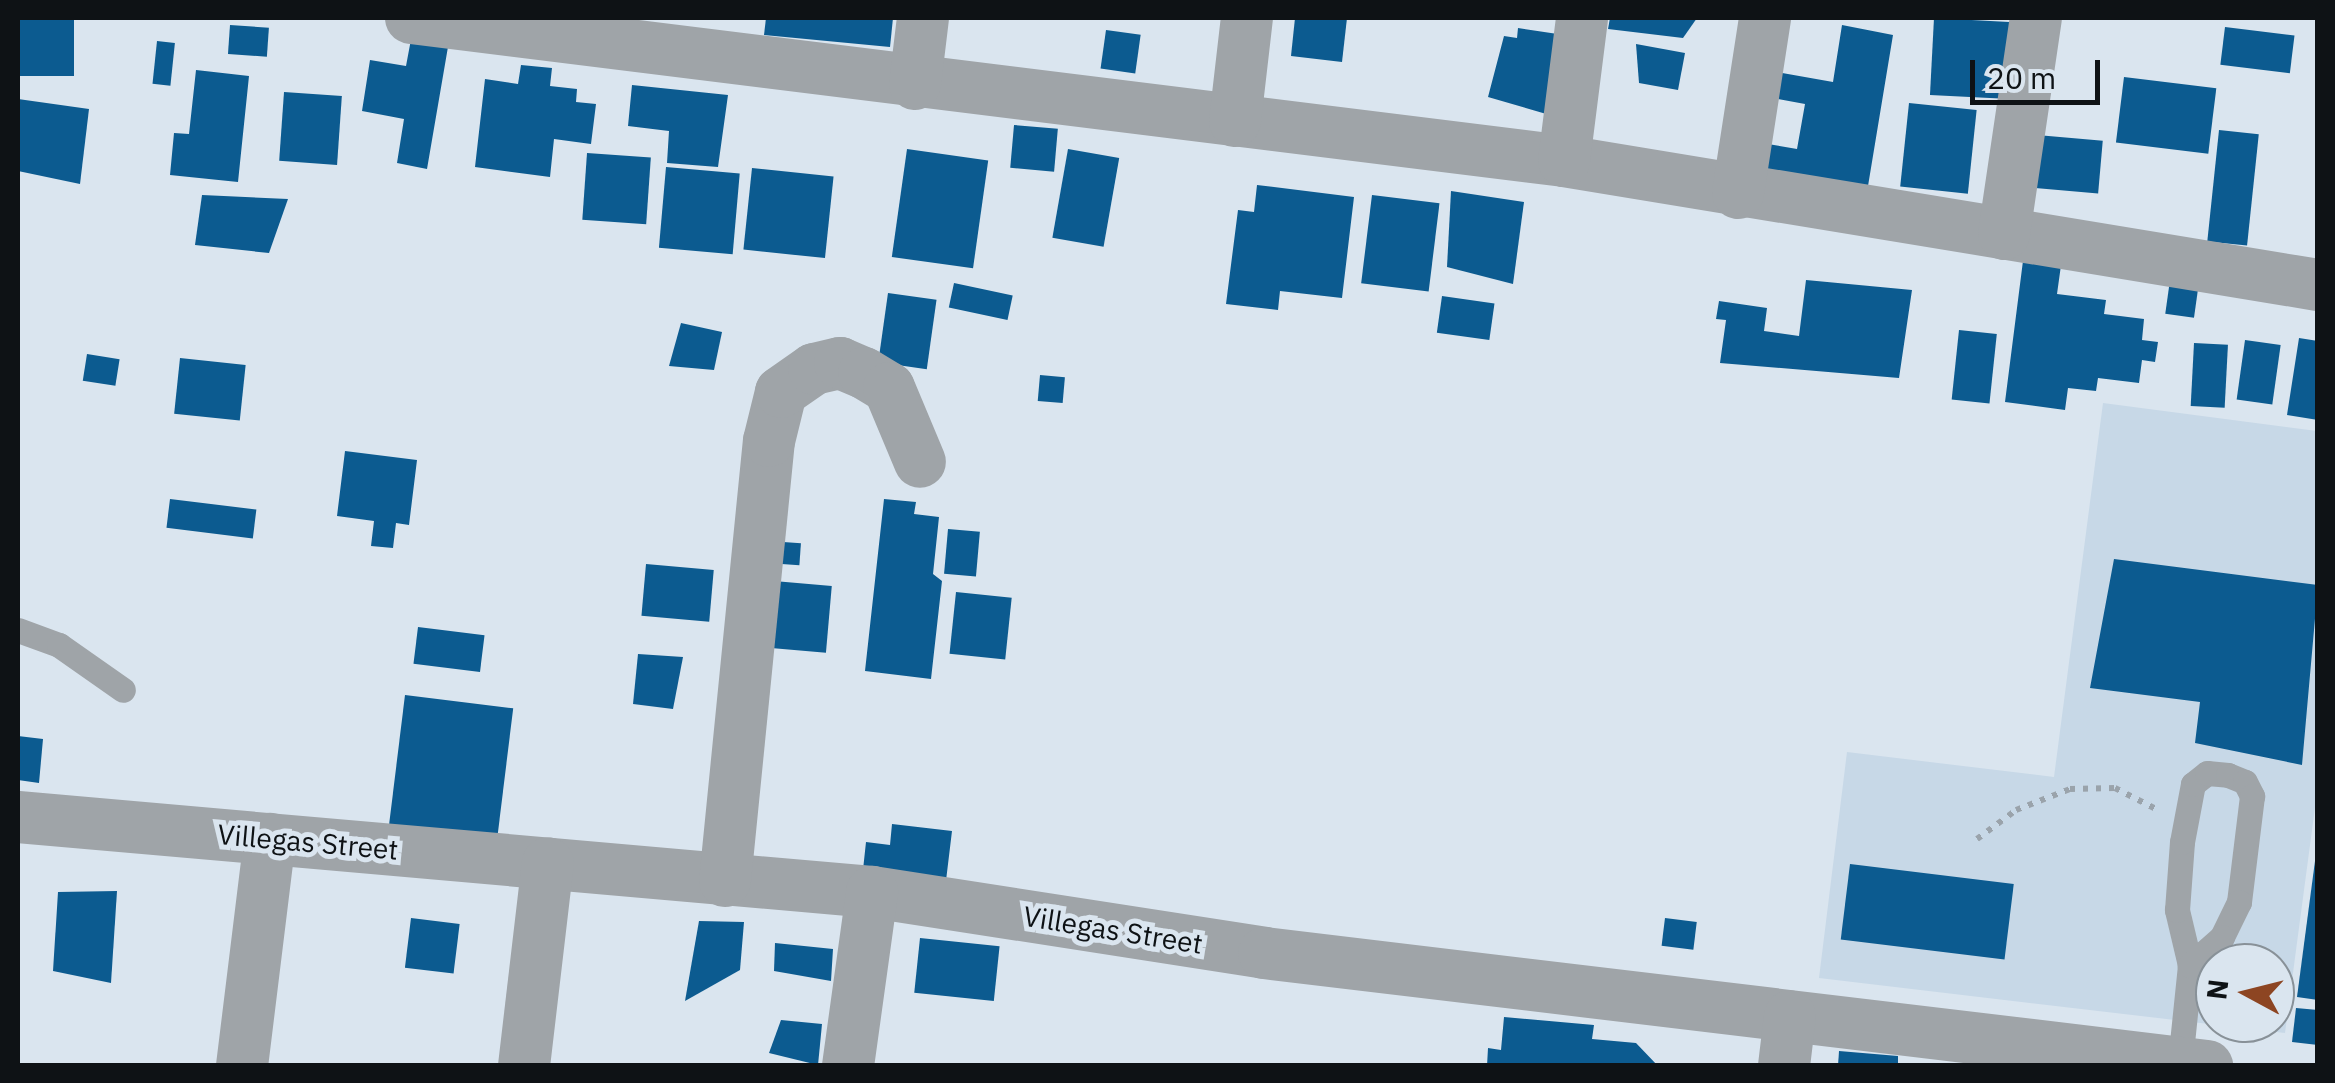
<!DOCTYPE html>
<html>
<head>
<meta charset="utf-8">
<style>
	body { margin:0 }
	#map { position:relative; width:2335px; height:1083px; overflow:hidden; background:#dae5ef; font-family:"IBM Plex Sans",sans-serif }
	div>[style] { position:absolute }
	[style*='--x'] { left:calc(var(--x)*1px); top:calc(var(--y)*1px); width:calc(var(--w)*1px); rotate:calc(var(--a)*1deg) }
	.built>* { inset:0; background:#c7d8e7 }
	.building>* { inset:0; background:#0c5b90; transform-origin:0 0 }
	.path>* { height:6px; margin-top:-3px; transform-origin:0; background:repeating-linear-gradient(90deg,#9aa3ab 0 5px,transparent 0 13px) }
	.service>* { height:25px; margin:-12.5px; padding:0 12.5px; transform-origin:12.5px; border-radius:12.5px; background:#9fa4a8 }
	.minor>* { height:52px; margin:-26px; padding:0 26px; transform-origin:26px; border-radius:26px; background:#9fa4a8 }
	span { translate:-50% -50%; white-space:nowrap; text-align:center; line-height:1.15; -webkit-text-stroke:10px #dae5ef; paint-order:stroke }
	.street-label { font-size:28px; color:#0e1215 }
	.frame { position:absolute; inset:0; border:20px solid #0e1215; pointer-events:none }
	.north { position:absolute; left:2195px; top:943px; width:100px; height:100px; box-sizing:border-box; background:#dae5ef; border:2px solid #889198; border-radius:50%; rotate:277deg; font-size:28px; font-weight:700; line-height:40px; text-align:center; color:#0e1215 }
	.north::after { content:''; display:block; margin:auto; width:35px; height:45px; background:#8d4522; clip-path:polygon(50% 0,100% 100%,50% 72%,0 100%) }
	.scale { position:absolute; left:1970px; top:60px; width:130px; height:45px; box-sizing:border-box; border:5px solid #0e1215; border-top:0; padding-left:12px; font-size:30px; line-height:35px; white-space:nowrap; color:#0e1215; -webkit-text-stroke:8px #dae5ef; paint-order:stroke }
</style>
</head>
<body>
<div id="map">
	<div class="built">
		<div style="clip-path:polygon(evenodd,2103px 403px,2317px 431px,2318px 785px,2285px 1033px,1819px 978px,1847px 752px,2054px 777px,2103px 403px,2215px 963px,2275px 963px,2275px 1023px,2215px 1023px,2215px 963px)"></div>
	</div>
	<div class="building">
		<div style="left:18px;top:18px;width:56px;height:58px"></div>
		<div style="clip-path:polygon(766px 18px,893px 18px,890px 47px,764px 35px)"></div>
		<div style="clip-path:polygon(1295px 18px,1347px 18px,1342px 62px,1291px 56px)"></div>
		<div style="clip-path:polygon(1610px 18px,1697px 18px,1683px 38px,1608px 29px)"></div>
		<div style="left:1934px;top:18px;width:80px;height:77px;rotate:3deg"></div>
		<div style="left:230px;top:25px;width:39px;height:29px;rotate:4deg"></div>
		<div style="clip-path:polygon(1842px 25px,1893px 35px,1868px 186px,1757px 168px,1762px 143px,1797px 149px,1805px 104px,1772px 98px,1776px 72px,1833px 82px)"></div>
		<div style="left:2225px;top:27px;width:70px;height:38px;rotate:7deg"></div>
		<div style="clip-path:polygon(1518px 28px,1571px 36px,1560px 118px,1488px 97px,1504px 36px,1517px 38px)"></div>
		<div style="left:1106px;top:30px;width:35px;height:39px;rotate:8deg"></div>
		<div style="clip-path:polygon(412px 34px,449px 41px,427px 169px,397px 163px,404px 119px,362px 111px,370px 60px,406px 66px)"></div>
		<div style="left:157px;top:41px;width:18px;height:43px;rotate:6deg"></div>
		<div style="clip-path:polygon(1636px 44px,1685px 53px,1678px 90px,1639px 83px)"></div>
		<div style="clip-path:polygon(521px 65px,552px 68px,550px 86px,577px 89px,576px 102px,596px 104px,591px 144px,554px 139px,550px 177px,475px 167px,485px 79px,518px 84px)"></div>
		<div style="clip-path:polygon(196px 70px,249px 76px,238px 182px,170px 175px,174px 133px,189px 134px)"></div>
		<div style="left:2124px;top:77px;width:93px;height:66px;rotate:7deg"></div>
		<div style="clip-path:polygon(632px 85px,728px 95px,718px 167px,667px 163px,669px 131px,628px 126px)"></div>
		<div style="left:284px;top:92px;width:58px;height:69px;rotate:4deg"></div>
		<div style="clip-path:polygon(18px 99px,89px 109px,80px 184px,18px 171px)"></div>
		<div style="left:1909px;top:103px;width:68px;height:84px;rotate:6deg"></div>
		<div style="left:1014px;top:125px;width:44px;height:43px;rotate:5deg"></div>
		<div style="left:2219px;top:130px;width:40px;height:112px;rotate:6deg"></div>
		<div style="left:2037px;top:135px;width:66px;height:53px;rotate:5deg"></div>
		<div style="left:907px;top:149px;width:82px;height:109px;rotate:8deg"></div>
		<div style="left:1068px;top:149px;width:52px;height:90px;rotate:10deg"></div>
		<div style="left:587px;top:153px;width:64px;height:67px;rotate:4deg"></div>
		<div style="left:666px;top:167px;width:74px;height:81px;rotate:5deg"></div>
		<div style="left:752px;top:168px;width:82px;height:82px;rotate:6deg"></div>
		<div style="clip-path:polygon(1257px 185px,1354px 197px,1342px 298px,1280px 291px,1278px 310px,1226px 304px,1238px 210px,1254px 212px)"></div>
		<div style="clip-path:polygon(1451px 191px,1524px 202px,1513px 284px,1447px 267px)"></div>
		<div style="clip-path:polygon(202px 195px,288px 199px,269px 253px,195px 245px)"></div>
		<div style="left:1372px;top:195px;width:68px;height:89px;rotate:7deg"></div>
		<div style="clip-path:polygon(2024px 253px,2062px 258px,2057px 294px,2106px 300px,2104px 314px,2144px 319px,2142px 340px,2158px 342px,2155px 362px,2142px 360px,2139px 383px,2098px 378px,2096px 391px,2068px 388px,2065px 410px,2005px 402px)"></div>
		<div style="clip-path:polygon(1806px 280px,1912px 290px,1899px 378px,1720px 363px,1726px 320px,1716px 319px,1719px 301px,1767px 308px,1764px 331px,1799px 336px)"></div>
		<div style="left:2170px;top:280px;width:29px;height:34px;rotate:8deg"></div>
		<div style="left:954px;top:283px;width:60px;height:25px;rotate:12deg"></div>
		<div style="left:888px;top:293px;width:49px;height:70px;rotate:8deg"></div>
		<div style="left:1442px;top:296px;width:53px;height:37px;rotate:8deg"></div>
		<div style="clip-path:polygon(681px 323px,722px 332px,714px 370px,669px 366px)"></div>
		<div style="left:1959px;top:330px;width:38px;height:70px;rotate:6deg"></div>
		<div style="clip-path:polygon(2299px 338px,2318px 341px,2318px 420px,2287px 415px)"></div>
		<div style="left:2245px;top:340px;width:36px;height:60px;rotate:8deg"></div>
		<div style="left:2194px;top:343px;width:34px;height:63px;rotate:3deg"></div>
		<div style="left:87px;top:354px;width:33px;height:27px;rotate:9deg"></div>
		<div style="left:180px;top:358px;width:66px;height:56px;rotate:6deg"></div>
		<div style="left:1040px;top:375px;width:25px;height:26px;rotate:5deg"></div>
		<div style="clip-path:polygon(345px 451px,417px 460px,409px 525px,396px 523px,393px 548px,371px 546px,374px 521px,337px 516px)"></div>
		<div style="left:170px;top:499px;width:87px;height:29px;rotate:7deg"></div>
		<div style="clip-path:polygon(884px 499px,916px 502px,914px 514px,939px 517px,933px 574px,942px 581px,931px 679px,865px 671px)"></div>
		<div style="left:948px;top:529px;width:32px;height:45px;rotate:5deg"></div>
		<div style="left:769px;top:541px;width:32px;height:22px;rotate:4deg"></div>
		<div style="clip-path:polygon(2114px 559px,2318px 585px,2302px 765px,2195px 743px,2200px 702px,2090px 688px)"></div>
		<div style="left:646px;top:564px;width:68px;height:52px;rotate:5deg"></div>
		<div style="left:774px;top:581px;width:58px;height:67px;rotate:5deg"></div>
		<div style="left:956px;top:592px;width:56px;height:62px;rotate:6deg"></div>
		<div style="left:418px;top:627px;width:67px;height:37px;rotate:7deg"></div>
		<div style="clip-path:polygon(638px 654px,683px 657px,673px 709px,633px 704px)"></div>
		<div style="left:405px;top:695px;width:109px;height:139px;rotate:7deg"></div>
		<div style="clip-path:polygon(18px 736px,43px 739px,39px 783px,18px 780px)"></div>
		<div style="clip-path:polygon(892px 824px,952px 831px,945px 889px,862px 879px,866px 842px,890px 845px)"></div>
		<div style="clip-path:polygon(2315px 861px,2318px 861px,2318px 1000px,2297px 997px)"></div>
		<div style="left:1850px;top:864px;width:165px;height:76px;rotate:7deg"></div>
		<div style="clip-path:polygon(117px 891px,111px 983px,53px 971px,58px 892px)"></div>
		<div style="left:411px;top:918px;width:49px;height:50px;rotate:7deg"></div>
		<div style="left:1665px;top:918px;width:32px;height:28px;rotate:7deg"></div>
		<div style="clip-path:polygon(699px 921px,744px 922px,740px 970px,685px 1001px)"></div>
		<div style="left:920px;top:938px;width:80px;height:55px;rotate:6deg"></div>
		<div style="clip-path:polygon(775px 943px,833px 949px,831px 981px,774px 971px)"></div>
		<div style="clip-path:polygon(2207px 994px,2215px 996px,2215px 1020px,2204px 1018px)"></div>
		<div style="clip-path:polygon(2296px 1008px,2318px 1010px,2318px 1045px,2292px 1042px)"></div>
		<div style="clip-path:polygon(1504px 1017px,1594px 1025px,1592px 1039px,1636px 1043px,1658px 1066px,1487px 1066px,1488px 1048px,1501px 1050px)"></div>
		<div style="clip-path:polygon(781px 1020px,822px 1024px,818px 1065px,769px 1053px)"></div>
		<div style="clip-path:polygon(1839px 1051px,1898px 1056px,1898px 1066px,1838px 1066px)"></div>
	</div>
	<div class="path">
		<div style="--x:1977;--y:839;--w:49;--a:-36.6"></div>
		<div style="--x:2016;--y:810;--w:58;--a:-21.3"></div>
		<div style="--x:2070;--y:789;--w:45;--a:-1.3"></div>
		<div style="--x:2115;--y:788;--w:46;--a:27.1"></div>
	</div>
	<div class="service">
		<div style="--x:18;--y:630;--w:44;--a:20.1"></div>
		<div style="--x:59;--y:645;--w:78;--a:35.1"></div>
		<div style="--x:2180;--y:1062;--w:98;--a:-84.1"></div>
		<div style="--x:2190;--y:965;--w:57;--a:-103.3"></div>
		<div style="--x:2177;--y:910;--w:68;--a:-85.8"></div>
		<div style="--x:2182;--y:842;--w:59;--a:-79.3"></div>
		<div style="--x:2193;--y:784;--w:18;--a:-38"></div>
		<div style="--x:2207;--y:773;--w:21;--a:5"></div>
		<div style="--x:2228;--y:775;--w:18;--a:22"></div>
		<div style="--x:2245;--y:782;--w:16;--a:63"></div>
		<div style="--x:2252;--y:796;--w:107;--a:97"></div>
		<div style="--x:2239;--y:902;--w:39;--a:116"></div>
		<div style="--x:2222;--y:937;--w:43;--a:138.8"></div>
	</div>
	<div class="minor">
		<div style="--x:411;--y:18;--w:1162;--a:7.07"></div>
		<div style="--x:1564;--y:161;--w:764;--a:9.34"></div>
		<div style="--x:915;--y:84;--w:66;--a:-83.1"></div>
		<div style="--x:1235;--y:121;--w:104;--a:-83.4"></div>
		<div style="--x:1564;--y:161;--w:144;--a:-82.8"></div>
		<div style="--x:1738;--y:193;--w:177;--a:-81.2"></div>
		<div style="--x:2004;--y:234;--w:218;--a:-81.6"></div>
		<div style="--x:18;--y:817;--w:857;--a:5.02"></div>
		<div style="--x:872;--y:892;--w:397;--a:8.8"></div>
		<div style="--x:1264;--y:953;--w:950;--a:6.83"></div>
		<div style="--x:725;--y:881;--w:442;--a:-84.3"></div>
		<div style="--x:769;--y:441;--w:50;--a:-76.2"></div>
		<div style="--x:781;--y:392;--w:40;--a:-34.9"></div>
		<div style="--x:814;--y:369;--w:27;--a:-13"></div>
		<div style="--x:840;--y:363;--w:26;--a:23"></div>
		<div style="--x:864;--y:373;--w:29;--a:31"></div>
		<div style="--x:889;--y:388;--w:80;--a:67.3"></div>
		<div style="--x:242;--y:1066;--w:229;--a:-83"></div>
		<div style="--x:524;--y:1066;--w:204;--a:-83.3"></div>
		<div style="--x:848;--y:1066;--w:176;--a:-82.1"></div>
		<div style="--x:1784;--y:1066;--w:50;--a:-83.2"></div>
	</div>
	<div class="street-label">
		<span style="left:308px;top:842px;rotate:5deg">Villegas Street</span>
		<span style="left:1113px;top:930px;rotate:9deg">Villegas Street</span>
	</div>
	<div class="frame"></div>
	<div class="north">N</div>
	<div class="scale">20 m</div>
</div>
</body>
</html>
